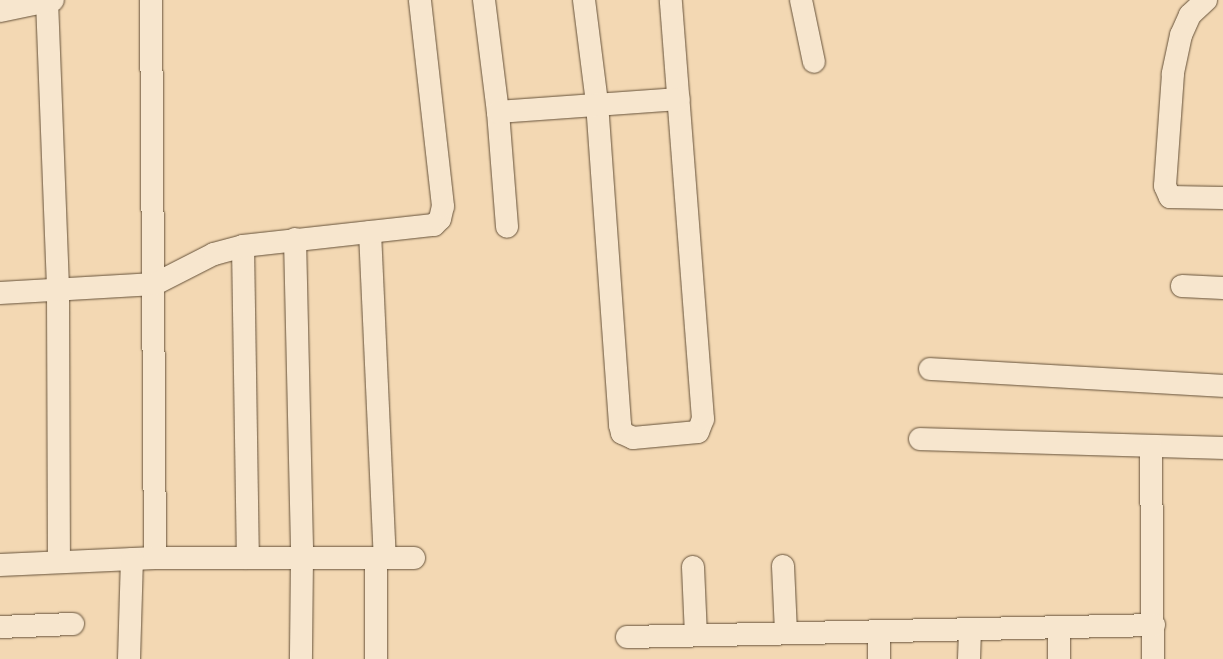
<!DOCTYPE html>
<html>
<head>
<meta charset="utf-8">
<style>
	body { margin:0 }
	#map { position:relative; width:1223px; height:659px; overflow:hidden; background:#f3d8b3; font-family:"IM FELL DW Pica",serif }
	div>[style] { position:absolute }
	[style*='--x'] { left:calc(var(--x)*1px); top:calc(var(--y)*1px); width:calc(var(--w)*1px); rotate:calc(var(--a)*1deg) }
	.roads { filter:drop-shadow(0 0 1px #66523a) drop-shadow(0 0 1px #66523a) }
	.minor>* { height:22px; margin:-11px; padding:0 11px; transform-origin:11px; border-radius:11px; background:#f7e6ce }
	span { translate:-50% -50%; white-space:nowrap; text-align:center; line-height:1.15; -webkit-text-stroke:3px #f7e6ce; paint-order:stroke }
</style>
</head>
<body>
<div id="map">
	<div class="roads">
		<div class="minor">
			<div style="--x:151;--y:0;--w:558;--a:89.59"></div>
			<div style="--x:484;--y:0;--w:113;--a:82.9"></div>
			<div style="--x:498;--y:112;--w:115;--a:85.5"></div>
			<div style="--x:584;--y:0;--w:104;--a:82.8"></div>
			<div style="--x:597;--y:103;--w:323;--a:85.9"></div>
			<div style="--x:620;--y:425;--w:8;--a:76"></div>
			<div style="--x:622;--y:433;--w:12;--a:24"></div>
			<div style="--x:633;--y:438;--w:65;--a:-5.3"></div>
			<div style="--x:698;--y:432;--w:14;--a:-69"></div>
			<div style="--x:703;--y:419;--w:420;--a:-94.4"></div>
			<div style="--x:801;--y:0;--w:63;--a:78.2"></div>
			<div style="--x:1206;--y:0;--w:22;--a:137"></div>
			<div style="--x:1190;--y:15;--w:22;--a:114"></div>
			<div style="--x:1181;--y:35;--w:40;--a:102"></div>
			<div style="--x:1173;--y:74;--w:112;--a:94.1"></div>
			<div style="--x:1165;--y:186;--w:12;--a:66"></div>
			<div style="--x:1170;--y:197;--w:53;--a:1.1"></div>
			<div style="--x:47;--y:1;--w:289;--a:87.8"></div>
			<div style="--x:58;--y:290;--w:271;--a:89.8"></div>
			<div style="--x:0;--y:11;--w:54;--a:-11.7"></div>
			<div style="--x:498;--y:112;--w:181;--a:-4.1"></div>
			<div style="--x:370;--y:232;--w:326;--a:87.4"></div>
			<div style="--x:295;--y:239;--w:319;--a:88.7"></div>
			<div style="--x:302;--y:558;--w:101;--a:90.6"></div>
			<div style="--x:243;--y:246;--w:312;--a:89.1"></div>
			<div style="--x:1182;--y:286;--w:41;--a:2.8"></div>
			<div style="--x:0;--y:293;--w:155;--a:-3.3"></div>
			<div style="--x:155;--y:284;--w:66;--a:-27"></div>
			<div style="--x:214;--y:254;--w:30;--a:-15"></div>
			<div style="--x:243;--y:246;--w:192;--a:-6.3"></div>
			<div style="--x:434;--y:225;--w:8;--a:-45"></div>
			<div style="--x:440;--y:219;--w:13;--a:-77"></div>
			<div style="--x:443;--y:206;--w:207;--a:-96.4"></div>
			<div style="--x:930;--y:369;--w:293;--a:3.3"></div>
			<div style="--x:920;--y:439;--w:303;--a:1.7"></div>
			<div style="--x:1151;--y:446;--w:213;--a:89.5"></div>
			<div style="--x:0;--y:565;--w:155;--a:-2.6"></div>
			<div style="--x:155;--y:558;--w:259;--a:0"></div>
			<div style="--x:783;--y:566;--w:67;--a:87.4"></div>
			<div style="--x:693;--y:567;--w:68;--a:87.5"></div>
			<div style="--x:0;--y:627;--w:73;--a:-2.4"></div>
			<div style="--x:627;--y:637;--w:527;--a:-1.3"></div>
			<div style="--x:129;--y:659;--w:100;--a:-88.3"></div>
			<div style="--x:376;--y:659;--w:101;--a:-90"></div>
			<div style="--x:879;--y:659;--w:28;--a:-90"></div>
			<div style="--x:969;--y:659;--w:30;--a:-88"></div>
			<div style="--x:1059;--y:659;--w:32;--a:-90"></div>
		</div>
	</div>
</div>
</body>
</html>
